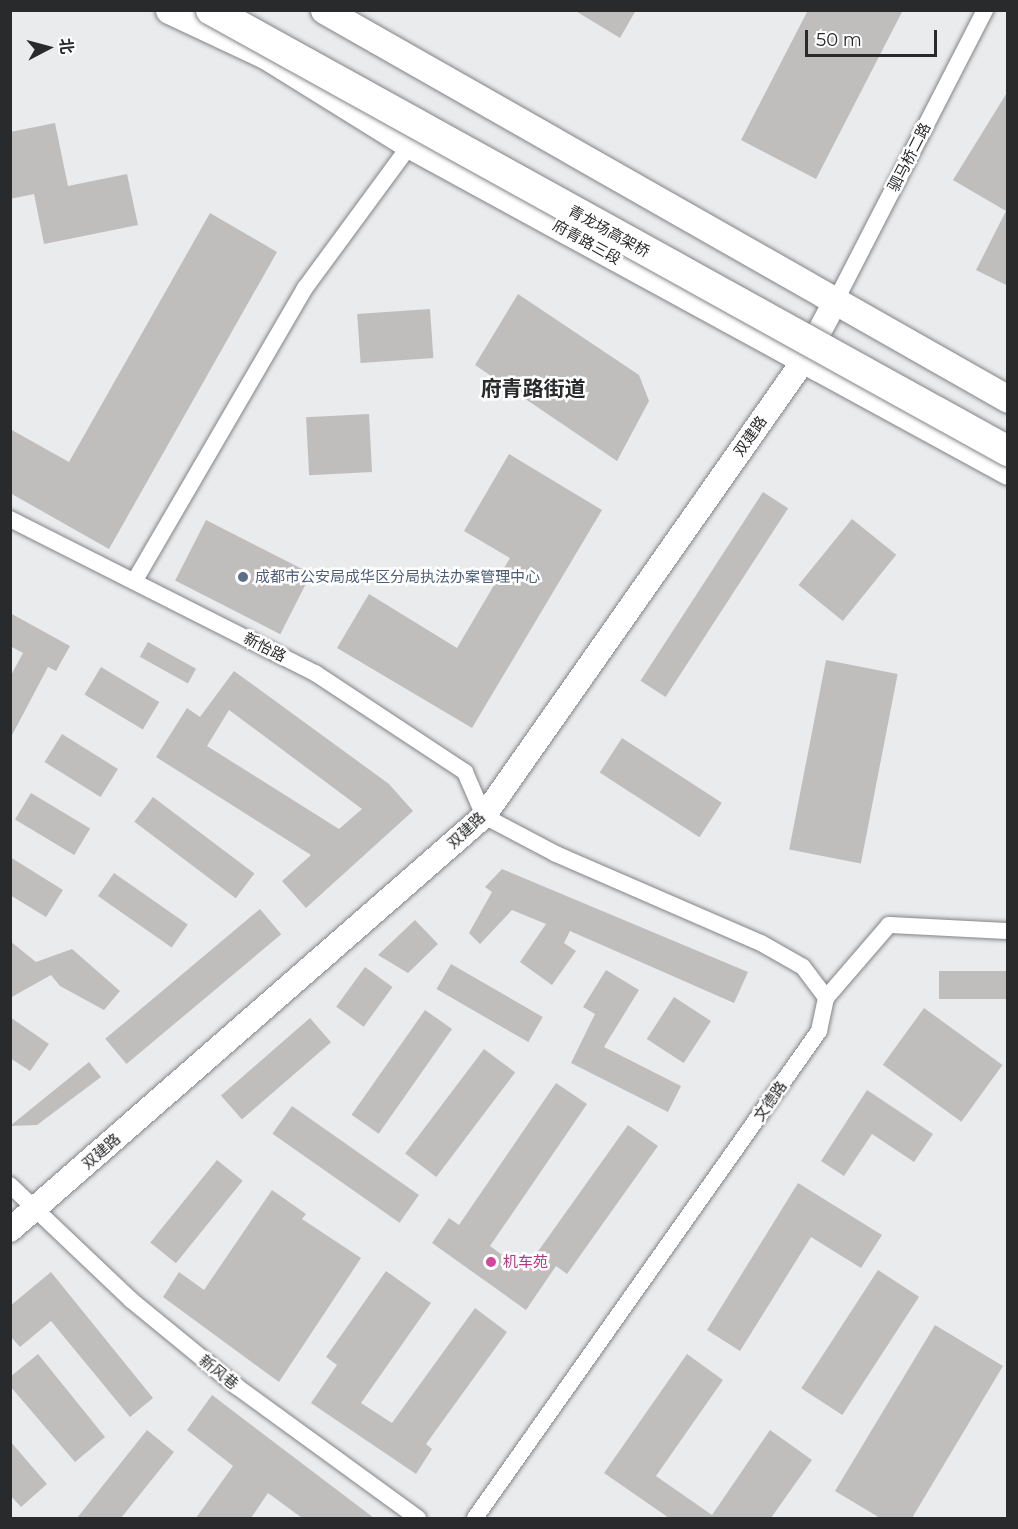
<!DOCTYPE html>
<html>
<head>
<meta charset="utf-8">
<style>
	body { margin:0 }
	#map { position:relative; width:1018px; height:1529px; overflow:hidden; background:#eaebed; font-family:Montserrat,"Noto Sans SC",sans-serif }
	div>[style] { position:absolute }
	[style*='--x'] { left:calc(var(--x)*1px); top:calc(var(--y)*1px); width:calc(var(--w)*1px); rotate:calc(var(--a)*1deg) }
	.building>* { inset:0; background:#c0bebd; transform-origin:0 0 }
	.roads { filter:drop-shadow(0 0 2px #848486) drop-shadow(0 0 2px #848486) }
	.street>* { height:16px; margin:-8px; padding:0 8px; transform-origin:8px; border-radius:8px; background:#fff }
	.secondary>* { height:24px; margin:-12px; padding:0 12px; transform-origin:12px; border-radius:12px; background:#fff }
	.primary>* { height:27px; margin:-13.5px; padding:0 13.5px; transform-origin:13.5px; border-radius:13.5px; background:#fff }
	.bridges { filter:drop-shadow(0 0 2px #848486) drop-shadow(0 0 2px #848486) }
	.highway-bridge>* { height:30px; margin:-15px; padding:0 15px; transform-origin:15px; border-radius:15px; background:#fff }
	.dots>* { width:16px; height:16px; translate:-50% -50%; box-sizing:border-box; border:3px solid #fff; border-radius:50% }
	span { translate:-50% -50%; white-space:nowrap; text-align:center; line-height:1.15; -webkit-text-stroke:5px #fff; paint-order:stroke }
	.street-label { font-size:15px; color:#292a2b }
	.service-label { font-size:15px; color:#4e5e75 }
	.left { translate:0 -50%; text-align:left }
	.hotel-label { font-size:15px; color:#b23c85 }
	.district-label { font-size:21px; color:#292a2b; font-weight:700 }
	.frame { position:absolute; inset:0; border:12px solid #292a2b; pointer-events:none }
	.north { position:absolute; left:18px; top:18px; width:60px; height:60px; -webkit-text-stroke:4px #fff; paint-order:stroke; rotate:84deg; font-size:16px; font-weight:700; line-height:24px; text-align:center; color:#292a2b }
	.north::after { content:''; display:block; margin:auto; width:21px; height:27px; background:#292a2b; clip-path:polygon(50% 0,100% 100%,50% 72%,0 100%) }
	.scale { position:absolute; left:805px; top:30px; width:132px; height:27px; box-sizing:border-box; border:3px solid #292a2b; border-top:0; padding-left:8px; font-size:18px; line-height:21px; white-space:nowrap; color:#292a2b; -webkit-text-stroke:4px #fff; paint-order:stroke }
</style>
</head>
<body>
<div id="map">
	<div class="building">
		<div style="clip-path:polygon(574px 10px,636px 10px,620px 38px)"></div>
		<div style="clip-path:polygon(808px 10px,903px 10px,816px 179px,741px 140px)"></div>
		<div style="clip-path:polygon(1008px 91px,1008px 286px,976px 270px,1006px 211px,953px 180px)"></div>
		<div style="clip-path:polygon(55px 123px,68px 186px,127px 174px,138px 225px,44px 244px,34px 194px,10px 199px,10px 132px)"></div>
		<div style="clip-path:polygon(210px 213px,277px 252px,109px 549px,10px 493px,10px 429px,69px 462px)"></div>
		<div style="clip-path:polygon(518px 294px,639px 375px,649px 401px,617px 461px,475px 365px)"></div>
		<div style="left:430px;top:309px;width:49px;height:73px;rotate:86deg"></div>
		<div style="left:369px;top:414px;width:58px;height:63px;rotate:87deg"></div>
		<div style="clip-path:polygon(509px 454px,602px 510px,472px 728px,337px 648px,369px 594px,457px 648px,510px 558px,464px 531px)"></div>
		<div style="left:763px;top:492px;width:30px;height:225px;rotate:33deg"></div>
		<div style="left:852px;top:519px;width:57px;height:85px;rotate:39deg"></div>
		<div style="left:206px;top:520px;width:118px;height:68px;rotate:27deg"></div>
		<div style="clip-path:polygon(10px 613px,70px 646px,56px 671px,48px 667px,10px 739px,10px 677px,23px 653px,10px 646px)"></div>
		<div style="left:148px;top:642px;width:55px;height:17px;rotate:29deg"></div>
		<div style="left:826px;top:660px;width:73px;height:193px;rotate:11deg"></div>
		<div style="left:101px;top:667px;width:68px;height:32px;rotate:31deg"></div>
		<div style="clip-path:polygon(evenodd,234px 671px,389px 784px,413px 811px,306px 908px,282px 881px,311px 855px,156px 757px,187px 708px,200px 717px,234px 671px,229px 710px,362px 809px,339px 829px,207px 746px,229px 710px)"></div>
		<div style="left:62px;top:734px;width:66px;height:33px;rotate:32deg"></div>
		<div style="left:622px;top:738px;width:119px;height:41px;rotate:33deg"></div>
		<div style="left:31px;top:793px;width:69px;height:31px;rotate:31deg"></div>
		<div style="left:153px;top:797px;width:127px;height:31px;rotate:37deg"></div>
		<div style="clip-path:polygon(10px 857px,63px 890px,46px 917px,10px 895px)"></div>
		<div style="clip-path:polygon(502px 869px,748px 972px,734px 1003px,570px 931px,564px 943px,576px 951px,552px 985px,520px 962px,546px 924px,512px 910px,480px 944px,469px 933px,492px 892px,485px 887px)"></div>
		<div style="left:114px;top:873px;width:90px;height:28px;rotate:35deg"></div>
		<div style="left:260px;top:909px;width:33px;height:202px;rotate:50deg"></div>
		<div style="clip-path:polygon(415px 920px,438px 944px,408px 973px,378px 955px)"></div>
		<div style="clip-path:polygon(10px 941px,36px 962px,72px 949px,120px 991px,104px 1010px,60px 986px,51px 975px,10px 998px)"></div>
		<div style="left:451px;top:964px;width:106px;height:29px;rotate:30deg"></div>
		<div style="left:365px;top:967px;width:34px;height:49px;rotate:36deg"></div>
		<div style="clip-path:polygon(606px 970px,639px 990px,604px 1047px,681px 1086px,668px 1112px,571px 1063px,595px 1014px,583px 1007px)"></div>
		<div style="left:1008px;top:971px;width:28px;height:69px;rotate:90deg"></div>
		<div style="left:674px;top:997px;width:44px;height:50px;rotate:33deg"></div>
		<div style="left:924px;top:1008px;width:97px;height:70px;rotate:36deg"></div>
		<div style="left:425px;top:1010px;width:33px;height:128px;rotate:35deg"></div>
		<div style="clip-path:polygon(10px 1017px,49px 1044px,30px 1071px,10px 1058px)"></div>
		<div style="left:310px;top:1018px;width:32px;height:118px;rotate:49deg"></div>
		<div style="left:484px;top:1049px;width:39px;height:131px;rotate:37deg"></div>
		<div style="clip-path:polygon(89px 1062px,101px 1077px,37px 1125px,10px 1126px)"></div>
		<div style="clip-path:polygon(556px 1083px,587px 1104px,490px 1246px,524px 1271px,628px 1125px,658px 1146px,567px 1274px,556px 1266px,526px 1310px,432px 1243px,449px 1218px,459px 1225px)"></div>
		<div style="clip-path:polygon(867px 1090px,933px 1134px,914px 1162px,872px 1134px,844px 1176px,821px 1161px)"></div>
		<div style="left:292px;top:1106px;width:155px;height:34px;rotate:35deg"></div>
		<div style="left:217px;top:1160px;width:33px;height:106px;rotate:39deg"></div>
		<div style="clip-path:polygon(798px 1183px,882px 1235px,861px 1268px,811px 1237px,740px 1351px,707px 1330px)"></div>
		<div style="clip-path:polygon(272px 1190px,306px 1214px,302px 1219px,361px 1258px,279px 1382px,163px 1297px,179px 1272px,204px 1290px)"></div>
		<div style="left:878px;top:1270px;width:49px;height:141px;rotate:33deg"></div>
		<div style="clip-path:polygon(386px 1271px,431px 1303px,361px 1403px,392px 1423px,475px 1308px,507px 1332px,426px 1444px,432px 1449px,416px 1474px,311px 1403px,337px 1365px,326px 1357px)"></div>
		<div style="clip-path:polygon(51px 1272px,153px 1398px,130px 1417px,51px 1321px,20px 1347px,10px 1336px,10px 1306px)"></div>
		<div style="clip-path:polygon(935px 1325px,1003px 1366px,912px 1518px,880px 1518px,835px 1491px)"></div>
		<div style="clip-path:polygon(38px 1354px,105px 1437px,75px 1462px,10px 1386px,10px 1377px)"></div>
		<div style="clip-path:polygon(687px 1354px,723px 1380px,656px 1476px,712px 1515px,770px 1430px,812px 1460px,771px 1518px,669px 1518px,604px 1473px)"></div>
		<div style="clip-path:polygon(212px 1395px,374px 1518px,302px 1518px,268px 1493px,251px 1518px,196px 1518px,233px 1466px,187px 1430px)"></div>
		<div style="clip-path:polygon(147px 1430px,174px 1452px,121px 1518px,77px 1518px)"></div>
		<div style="clip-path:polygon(10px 1441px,47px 1484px,21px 1507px,10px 1495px)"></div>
	</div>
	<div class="roads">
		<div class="street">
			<div style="--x:834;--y:304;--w:331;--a:-62.8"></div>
			<div style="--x:10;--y:519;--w:342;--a:26.8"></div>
			<div style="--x:315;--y:673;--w:180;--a:33.4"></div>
			<div style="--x:465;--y:772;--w:48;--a:66.6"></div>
			<div style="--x:484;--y:816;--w:81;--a:27.8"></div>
			<div style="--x:556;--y:854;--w:223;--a:23.5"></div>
			<div style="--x:761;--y:943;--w:48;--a:29.7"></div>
			<div style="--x:803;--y:967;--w:39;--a:53"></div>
			<div style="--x:826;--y:998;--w:34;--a:102"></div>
			<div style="--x:819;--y:1031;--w:596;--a:125.24"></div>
			<div style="--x:135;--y:580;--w:338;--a:-59.8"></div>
			<div style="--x:305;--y:288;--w:177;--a:-53.7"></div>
			<div style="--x:826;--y:998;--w:96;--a:-49.2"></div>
			<div style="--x:889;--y:925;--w:119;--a:2.9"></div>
			<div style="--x:10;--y:1185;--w:167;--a:43.5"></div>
			<div style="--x:131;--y:1300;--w:136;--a:39.3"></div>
			<div style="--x:236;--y:1386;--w:225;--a:36"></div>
		</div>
		<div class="secondary">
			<div style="--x:10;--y:1230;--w:629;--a:-41.13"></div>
			<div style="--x:484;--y:816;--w:557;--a:-54.94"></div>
			<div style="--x:804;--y:360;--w:64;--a:-61.8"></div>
		</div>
		<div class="primary">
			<div style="--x:169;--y:10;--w:106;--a:25.1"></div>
			<div style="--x:265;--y:55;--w:171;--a:31.8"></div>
			<div style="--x:410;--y:145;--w:681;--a:28.6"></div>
			<div style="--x:324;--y:10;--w:787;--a:29.63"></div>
		</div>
	</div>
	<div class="bridges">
		<div class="highway-bridge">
			<div style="--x:211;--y:10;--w:911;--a:28.96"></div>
		</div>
	</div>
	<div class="dots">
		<div style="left:243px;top:577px;background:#5c6f8a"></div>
		<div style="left:491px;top:1262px;background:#d1479c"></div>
	</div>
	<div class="street-label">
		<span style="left:909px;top:157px;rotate:-63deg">驷马桥二路</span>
		<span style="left:609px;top:231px;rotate:29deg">青龙场高架桥</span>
		<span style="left:587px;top:242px;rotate:29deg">府青路三段</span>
		<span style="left:750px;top:436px;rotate:-55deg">双建路</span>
		<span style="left:265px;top:647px;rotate:27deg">新怡路</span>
		<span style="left:466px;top:830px;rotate:-43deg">双建路</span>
		<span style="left:770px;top:1101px;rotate:-55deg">文德路</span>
		<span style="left:101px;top:1151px;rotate:-41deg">双建路</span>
		<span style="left:219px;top:1372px;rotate:39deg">新风巷</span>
	</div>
	<div class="service-label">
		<span class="left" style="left:255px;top:577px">成都市公安局成华区分局执法办案管理中心</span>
	</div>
	<div class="hotel-label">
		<span class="left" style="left:503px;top:1262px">机车苑</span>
	</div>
	<div class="district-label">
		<span style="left:533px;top:389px">府青路街道</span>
	</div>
	<div class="frame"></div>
	<div class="north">北</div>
	<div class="scale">50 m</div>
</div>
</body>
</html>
